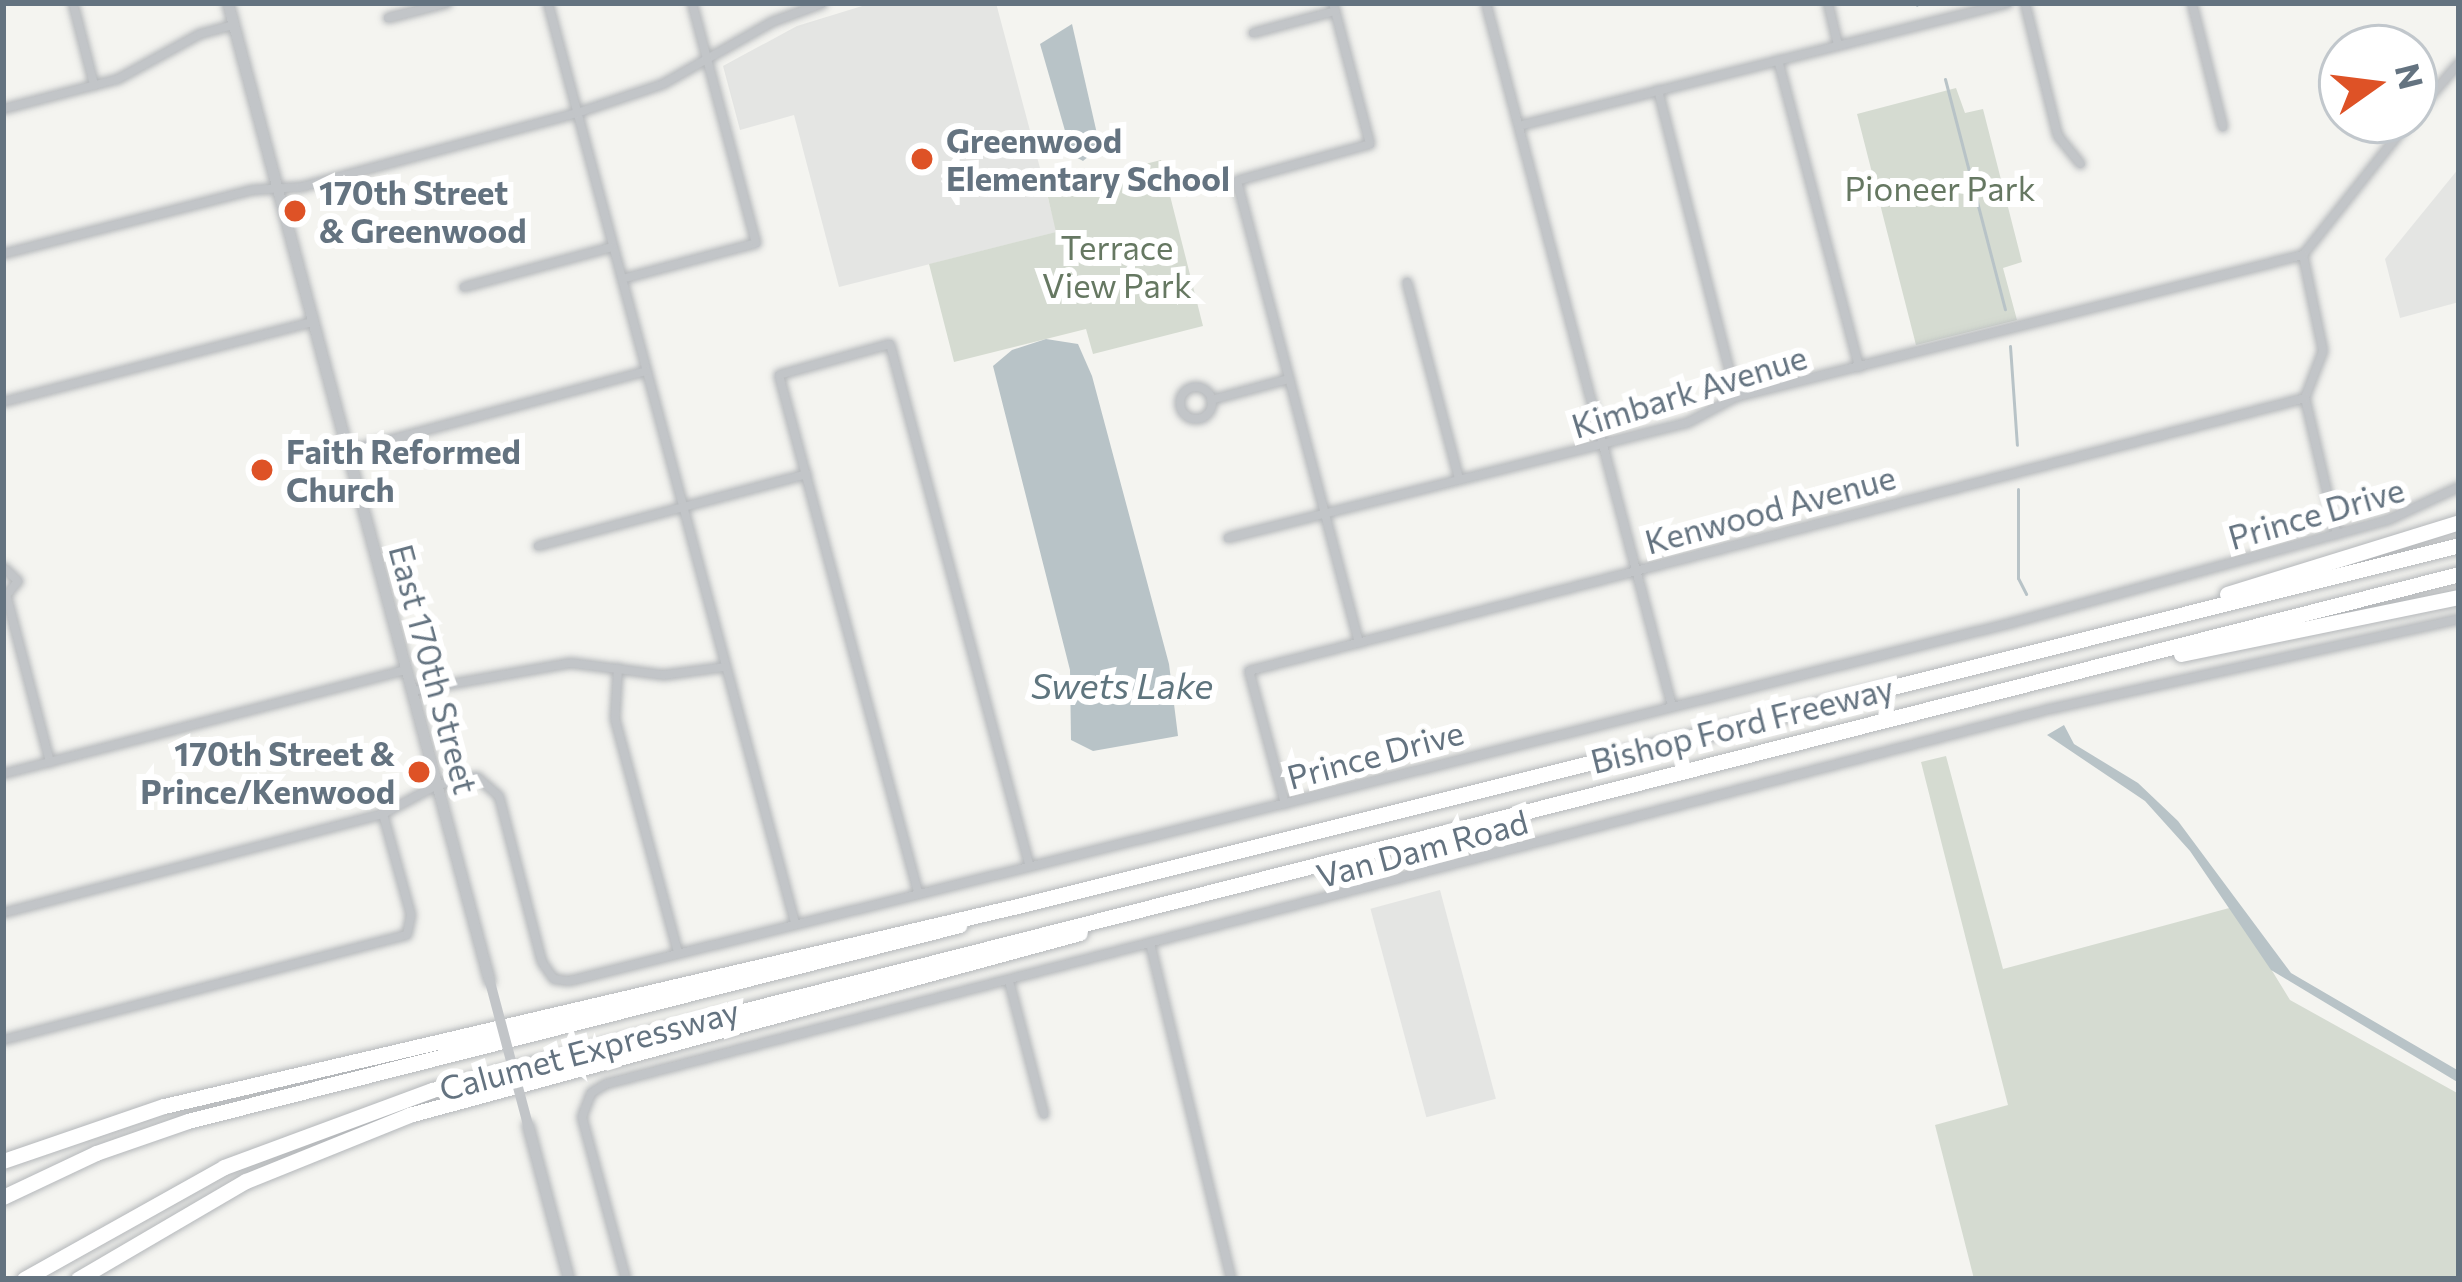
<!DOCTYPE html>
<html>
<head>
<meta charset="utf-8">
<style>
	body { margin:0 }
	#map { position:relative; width:2462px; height:1282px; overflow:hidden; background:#f4f4f0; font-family:Commissioner,sans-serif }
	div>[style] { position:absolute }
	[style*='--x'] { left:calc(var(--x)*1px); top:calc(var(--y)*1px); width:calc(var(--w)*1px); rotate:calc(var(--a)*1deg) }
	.built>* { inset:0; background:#e4e5e3; transform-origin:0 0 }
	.green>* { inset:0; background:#d5dbd1 }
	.water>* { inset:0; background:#b8c3c7 }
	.stream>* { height:3px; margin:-1.5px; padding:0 1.5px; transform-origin:1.5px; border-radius:1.5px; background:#b8c3c7 }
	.roads { filter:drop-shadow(0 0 3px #b4b7ba) drop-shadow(0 0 3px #b4b7ba) }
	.minor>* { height:8px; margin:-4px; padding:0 4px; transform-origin:4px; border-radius:4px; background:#c2c5c8 }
	.minor>.ring { margin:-4px; padding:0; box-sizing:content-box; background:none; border:8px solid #c2c5c8; border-radius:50% }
	.tertiary>* { height:10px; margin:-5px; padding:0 5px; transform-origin:5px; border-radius:5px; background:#c2c5c8 }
	.motorway>* { height:15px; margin:-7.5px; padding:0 7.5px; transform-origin:7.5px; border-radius:7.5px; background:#fff }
	.tertiary-bridge>* { height:10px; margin:-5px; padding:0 5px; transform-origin:5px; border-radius:5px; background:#c2c5c8 }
	.dots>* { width:33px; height:33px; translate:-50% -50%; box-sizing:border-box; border:6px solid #fff; border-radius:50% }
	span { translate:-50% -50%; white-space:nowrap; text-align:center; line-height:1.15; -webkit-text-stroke:12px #fff; paint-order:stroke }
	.poi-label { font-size:33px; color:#647380; font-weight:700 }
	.left { translate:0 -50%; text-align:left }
	.right { translate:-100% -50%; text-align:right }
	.park-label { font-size:33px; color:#667862 }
	.street-label { font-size:33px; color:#647380 }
	.water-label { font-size:36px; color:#5f757e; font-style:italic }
	.frame { position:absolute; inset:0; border:6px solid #647380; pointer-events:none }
	.north { position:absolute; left:2318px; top:24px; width:120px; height:120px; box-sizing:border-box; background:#fff; border:3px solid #c1c7cc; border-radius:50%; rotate:76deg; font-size:33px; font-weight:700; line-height:48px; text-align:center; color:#647380 }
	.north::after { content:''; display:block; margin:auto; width:42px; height:54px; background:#de5226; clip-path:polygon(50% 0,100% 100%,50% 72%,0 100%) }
</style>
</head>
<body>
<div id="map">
	<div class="built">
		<div style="clip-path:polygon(872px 3px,996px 3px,1057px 232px,839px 287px,794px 115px,740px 130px,723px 66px,797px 26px)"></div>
		<div style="clip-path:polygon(2459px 168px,2459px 302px,2400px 318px,2385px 259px)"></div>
		<div style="left:1440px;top:890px;width:216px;height:72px;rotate:75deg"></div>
	</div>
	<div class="green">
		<div style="clip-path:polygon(1956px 88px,1965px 113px,1983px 109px,2022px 262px,2003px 268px,2017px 320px,1916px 345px,1857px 114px)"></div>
		<div style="clip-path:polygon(1161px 160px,1203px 326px,1093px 354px,1086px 329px,954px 362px,929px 264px,1056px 232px,1046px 189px)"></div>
		<div style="clip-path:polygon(1946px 756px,2003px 969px,2233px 907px,2290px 1000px,2459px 1094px,2459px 1279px,1974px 1279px,1935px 1125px,2008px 1105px,1921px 762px)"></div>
	</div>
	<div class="water">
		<div style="clip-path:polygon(1072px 24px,1100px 147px,1083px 161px,1072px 155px,1040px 44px)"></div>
		<div style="clip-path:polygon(1046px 339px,1078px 344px,1092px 376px,1169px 664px,1178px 736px,1093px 751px,1071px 740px,1070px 670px,993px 366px,1012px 350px)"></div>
		<div style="clip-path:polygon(2064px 725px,2074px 744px,2138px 783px,2178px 821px,2291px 973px,2459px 1071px,2459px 1083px,2271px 970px,2190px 851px,2145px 801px,2047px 735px)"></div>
	</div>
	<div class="stream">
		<div style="--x:1916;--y:3;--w:2;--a:63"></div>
		<div style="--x:1945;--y:79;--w:238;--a:75.4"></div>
		<div style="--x:2010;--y:346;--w:99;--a:86"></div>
		<div style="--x:2018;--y:489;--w:89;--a:90"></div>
		<div style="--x:2018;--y:578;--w:18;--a:63"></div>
	</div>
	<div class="roads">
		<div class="minor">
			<div style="--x:73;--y:3;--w:85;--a:75.6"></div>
			<div style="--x:548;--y:3;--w:953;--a:74.97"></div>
			<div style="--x:1333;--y:3;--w:146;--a:75.3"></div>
			<div style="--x:1370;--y:144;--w:138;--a:164.5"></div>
			<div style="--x:1237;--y:181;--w:478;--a:75.2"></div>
			<div style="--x:1486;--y:3;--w:723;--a:75.18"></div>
			<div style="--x:1828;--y:3;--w:43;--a:76.6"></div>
			<div style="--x:2025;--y:3;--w:137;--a:76.1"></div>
			<div style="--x:2058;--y:136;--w:36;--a:51"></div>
			<div style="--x:2192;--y:3;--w:128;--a:76"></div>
			<div style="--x:388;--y:18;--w:61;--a:-14.3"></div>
			<div style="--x:1253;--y:33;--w:85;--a:-15"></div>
			<div style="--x:1778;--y:60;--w:318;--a:75.2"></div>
			<div style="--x:1658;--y:90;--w:317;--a:75.7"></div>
			<div style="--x:3;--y:109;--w:119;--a:-14.6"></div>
			<div style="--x:118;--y:79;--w:94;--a:-28.8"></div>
			<div style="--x:200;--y:34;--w:35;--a:-15"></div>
			<div style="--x:2414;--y:115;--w:69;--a:-49.1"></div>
			<div style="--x:1519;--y:126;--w:504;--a:-14.12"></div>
			<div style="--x:3;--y:254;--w:258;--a:-14.4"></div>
			<div style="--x:253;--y:190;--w:48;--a:-3.6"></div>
			<div style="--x:301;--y:187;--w:286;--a:-15"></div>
			<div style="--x:577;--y:113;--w:91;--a:-18.6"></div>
			<div style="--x:663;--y:84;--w:125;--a:-29.6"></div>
			<div style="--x:772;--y:22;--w:54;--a:-20.4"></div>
			<div style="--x:2303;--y:255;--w:98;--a:78.2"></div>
			<div style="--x:2323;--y:351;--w:50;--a:111"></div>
			<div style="--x:2305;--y:398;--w:140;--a:76.8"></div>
			<div style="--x:2303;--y:255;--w:172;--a:-51.6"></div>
			<div style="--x:622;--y:279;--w:139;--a:-15"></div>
			<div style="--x:756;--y:243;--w:248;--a:-104.9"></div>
			<div style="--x:1407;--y:282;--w:204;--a:75.2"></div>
			<div style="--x:464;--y:287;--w:153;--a:-15.1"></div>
			<div class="ring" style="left:1180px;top:387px;width:24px;height:24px"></div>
			<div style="--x:1211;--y:400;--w:81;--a:-15.1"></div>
			<div style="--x:3;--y:402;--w:320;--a:-14.5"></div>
			<div style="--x:348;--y:451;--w:309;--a:-15"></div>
			<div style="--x:1228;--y:538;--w:473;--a:-14.1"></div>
			<div style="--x:1687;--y:423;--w:55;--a:-28"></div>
			<div style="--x:1736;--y:397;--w:585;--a:-14.06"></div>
			<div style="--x:538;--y:546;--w:278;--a:-15"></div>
			<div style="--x:3;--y:567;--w:21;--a:43"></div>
			<div style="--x:18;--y:581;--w:22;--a:129"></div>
			<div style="--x:7;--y:598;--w:170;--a:75.3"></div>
			<div style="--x:618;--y:668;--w:51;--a:93.4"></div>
			<div style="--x:615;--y:719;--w:242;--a:74.9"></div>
			<div style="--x:412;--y:691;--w:161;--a:-10"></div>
			<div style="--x:571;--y:663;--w:94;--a:7.4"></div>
			<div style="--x:664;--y:675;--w:62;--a:-7.5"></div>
			<div style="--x:3;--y:774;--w:416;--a:-14.5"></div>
			<div style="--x:1285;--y:804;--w:138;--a:-105.1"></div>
			<div style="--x:1249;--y:671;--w:1091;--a:-14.49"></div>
			<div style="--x:918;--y:892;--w:535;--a:-105.05"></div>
			<div style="--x:779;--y:375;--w:115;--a:-15.6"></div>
			<div style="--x:890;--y:344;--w:538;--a:75.03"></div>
			<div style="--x:3;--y:913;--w:393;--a:-14.6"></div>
			<div style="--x:383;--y:814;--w:61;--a:-28.2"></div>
			<div style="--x:437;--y:785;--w:41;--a:-11.3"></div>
			<div style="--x:477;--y:777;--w:29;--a:41"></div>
			<div style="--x:499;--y:796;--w:171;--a:75.5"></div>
			<div style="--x:542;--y:962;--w:21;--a:55"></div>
			<div style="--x:554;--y:979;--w:15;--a:8"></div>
			<div style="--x:569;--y:981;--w:1486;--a:-13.94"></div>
			<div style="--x:2011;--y:623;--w:391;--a:-15.3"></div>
			<div style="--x:2388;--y:520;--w:78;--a:-24.9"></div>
			<div style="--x:1150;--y:943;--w:346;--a:76.4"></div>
			<div style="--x:1009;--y:981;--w:138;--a:75.3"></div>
			<div style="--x:3;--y:1040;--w:417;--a:-14.6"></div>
			<div style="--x:407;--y:935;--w:20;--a:-79"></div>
			<div style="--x:411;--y:915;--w:105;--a:-105.5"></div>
			<div style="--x:626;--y:1279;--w:168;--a:-105.2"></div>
			<div style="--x:582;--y:1117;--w:26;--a:-69"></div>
			<div style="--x:591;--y:1093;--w:17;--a:-31"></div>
			<div style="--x:606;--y:1084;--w:1492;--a:-14.56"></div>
			<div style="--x:2050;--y:709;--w:419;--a:-12.4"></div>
		</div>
		<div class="tertiary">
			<div style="--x:228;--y:3;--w:1013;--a:75.02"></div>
			<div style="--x:528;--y:1125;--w:159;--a:75.1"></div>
		</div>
		<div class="motorway">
			<div style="--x:2227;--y:594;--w:243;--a:-17.2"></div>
			<div style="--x:2181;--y:654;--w:284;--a:-11.6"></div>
			<div style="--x:3;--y:1161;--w:170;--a:-18.9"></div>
			<div style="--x:164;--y:1106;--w:885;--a:-13.19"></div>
			<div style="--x:1026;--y:904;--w:1477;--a:-14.06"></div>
			<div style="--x:3;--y:1197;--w:103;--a:-25.3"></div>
			<div style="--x:96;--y:1153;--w:97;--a:-19.2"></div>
			<div style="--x:188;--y:1121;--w:796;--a:-14.25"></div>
			<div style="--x:24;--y:1279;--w:229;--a:-29.2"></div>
			<div style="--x:224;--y:1167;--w:222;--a:-20.3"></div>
			<div style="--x:432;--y:1090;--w:2092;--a:-14.28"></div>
			<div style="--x:78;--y:1279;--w:194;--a:-30.3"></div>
			<div style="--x:246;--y:1181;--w:176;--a:-22"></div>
			<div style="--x:409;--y:1115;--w:695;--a:-15.18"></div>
		</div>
	</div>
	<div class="tertiary-bridge">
		<div style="--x:490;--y:982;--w:148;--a:75.1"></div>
	</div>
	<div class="dots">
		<div style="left:922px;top:159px;background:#de5226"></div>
		<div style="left:295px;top:211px;background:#de5226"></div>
		<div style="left:262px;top:470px;background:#de5226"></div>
		<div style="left:419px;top:772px;background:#de5226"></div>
	</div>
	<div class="poi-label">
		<span class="left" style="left:946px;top:159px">Greenwood<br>Elementary School</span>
		<span class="left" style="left:319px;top:211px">170th Street<br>&amp; Greenwood</span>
		<span class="left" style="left:286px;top:470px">Faith Reformed<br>Church</span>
		<span class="right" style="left:395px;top:772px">170th Street &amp;<br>Prince/Kenwood</span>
	</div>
	<div class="park-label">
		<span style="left:1940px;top:188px">Pioneer Park</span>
		<span style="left:1117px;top:266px">Terrace<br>View Park</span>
	</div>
	<div class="street-label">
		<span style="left:1689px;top:391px;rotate:-17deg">Kimbark Avenue</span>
		<span style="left:1770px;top:509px;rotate:-15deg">Kenwood Avenue</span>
		<span style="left:2316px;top:513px;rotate:-16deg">Prince Drive</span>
		<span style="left:434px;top:669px;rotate:75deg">East 170th Street</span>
		<span style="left:1742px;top:724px;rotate:-14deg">Bishop Ford Freeway</span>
		<span style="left:1375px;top:754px;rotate:-15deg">Prince Drive</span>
		<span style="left:1422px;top:848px;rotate:-15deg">Van Dam Road</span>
		<span style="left:589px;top:1049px;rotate:-15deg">Calumet Expressway</span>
	</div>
	<div class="water-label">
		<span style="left:1122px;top:685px">Swets Lake</span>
	</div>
	<div class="frame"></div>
	<div class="north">N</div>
</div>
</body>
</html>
